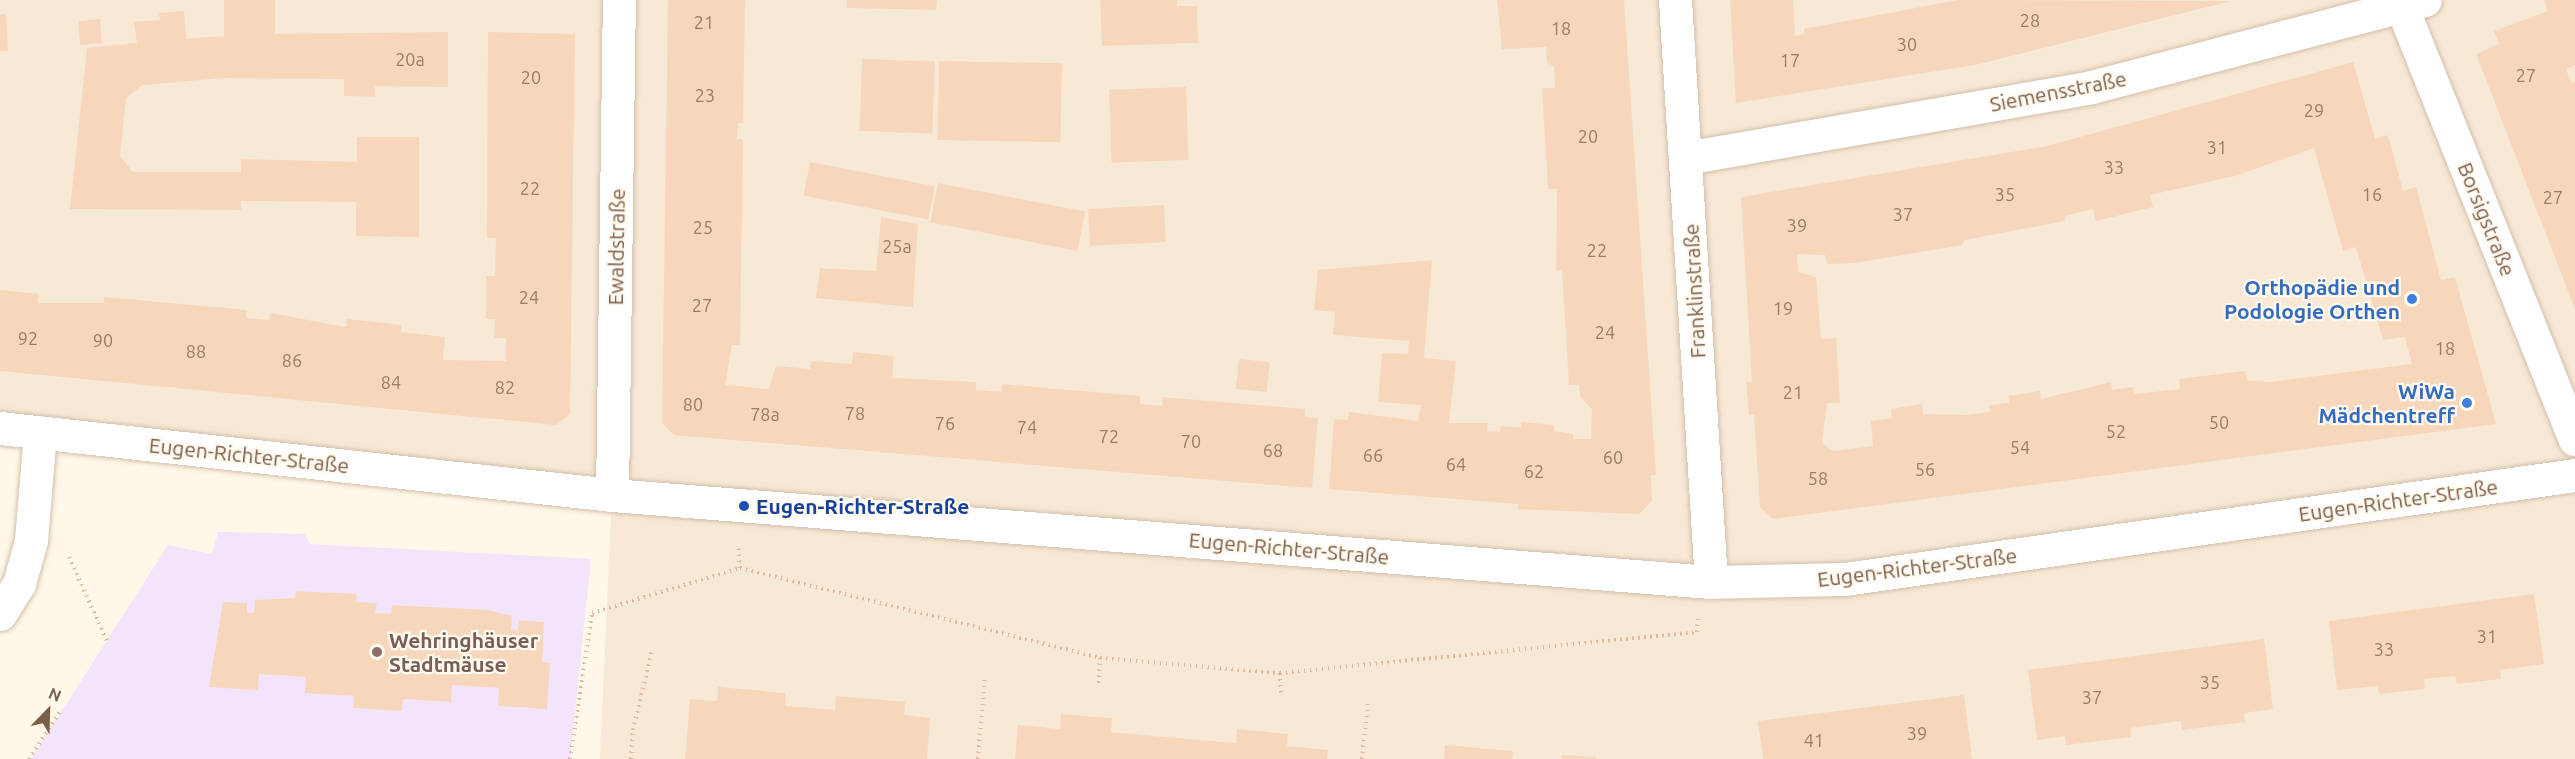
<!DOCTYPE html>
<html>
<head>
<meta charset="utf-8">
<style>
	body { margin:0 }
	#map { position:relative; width:2575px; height:759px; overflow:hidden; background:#fff7e7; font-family:Ubuntu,sans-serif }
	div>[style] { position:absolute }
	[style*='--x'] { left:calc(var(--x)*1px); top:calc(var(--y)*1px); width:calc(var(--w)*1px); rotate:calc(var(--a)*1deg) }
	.residential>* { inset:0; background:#f7e9d5 }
	.education>* { inset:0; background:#f4e4fb }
	.building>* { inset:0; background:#f7d7bc; transform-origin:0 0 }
	.path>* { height:4px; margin-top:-2px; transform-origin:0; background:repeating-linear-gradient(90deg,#ddba9e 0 1.5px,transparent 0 6px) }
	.roads { filter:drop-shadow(0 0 2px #d3bfab) drop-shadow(0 0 2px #d3bfab) }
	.minor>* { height:33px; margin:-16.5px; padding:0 16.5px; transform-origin:16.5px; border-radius:16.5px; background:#fff }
	.dots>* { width:16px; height:16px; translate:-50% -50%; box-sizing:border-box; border:3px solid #fffaf0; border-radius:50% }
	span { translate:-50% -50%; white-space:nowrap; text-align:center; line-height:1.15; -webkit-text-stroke:4.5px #fffaf0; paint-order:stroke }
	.number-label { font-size:18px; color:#9b7c65 }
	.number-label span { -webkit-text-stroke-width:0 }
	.street-label { font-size:21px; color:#7c5d48 }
	.shop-label { font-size:21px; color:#366cbe; font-weight:700 }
	.right { translate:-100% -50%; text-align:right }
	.transit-label { font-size:21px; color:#164399; font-weight:700 }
	.left { translate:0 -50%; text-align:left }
	.education-label { font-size:21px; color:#785e54; font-weight:700 }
	.north { position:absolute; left:18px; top:681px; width:60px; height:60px; -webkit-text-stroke:4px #fffaf0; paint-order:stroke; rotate:23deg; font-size:16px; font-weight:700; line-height:24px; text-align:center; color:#7c5d48 }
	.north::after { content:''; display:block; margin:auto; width:21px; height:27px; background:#7c5d48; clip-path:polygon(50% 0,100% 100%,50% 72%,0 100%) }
</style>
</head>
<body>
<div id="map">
	<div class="residential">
		<div style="clip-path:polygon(0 0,2575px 0,2575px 759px,600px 759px,612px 495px,0 428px)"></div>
	</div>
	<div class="education">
		<div style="clip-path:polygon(218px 532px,305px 534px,310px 544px,591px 559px,570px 759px,31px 759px,168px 545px,212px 554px)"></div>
	</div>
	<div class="building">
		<div style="clip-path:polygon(224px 0,275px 0,275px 34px,448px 32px,448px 87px,375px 86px,375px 97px,344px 96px,344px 79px,224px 78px,142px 85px,126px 98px,120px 156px,133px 172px,241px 172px,241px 159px,357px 162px,357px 137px,419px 137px,419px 237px,356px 236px,356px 202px,241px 201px,241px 210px,70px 209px,87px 48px,137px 43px,134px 22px,160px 20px,159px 13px,184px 11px,186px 39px,224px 36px)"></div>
		<div style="clip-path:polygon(668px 0,745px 0,743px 123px,738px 123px,737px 139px,743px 139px,740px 345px,732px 345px,725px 385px,769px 389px,776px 366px,810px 369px,811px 361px,852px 364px,853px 352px,894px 356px,892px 378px,976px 382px,976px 390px,1001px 392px,1002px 384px,1140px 396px,1140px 404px,1162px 406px,1163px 397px,1305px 409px,1305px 417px,1318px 418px,1312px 488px,674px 435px,662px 423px)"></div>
		<div style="clip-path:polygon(847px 0,937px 0,936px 10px,847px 8px)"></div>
		<div style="clip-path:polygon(1100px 0,1177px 0,1177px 6px,1197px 6px,1198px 43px,1102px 46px)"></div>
		<div style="clip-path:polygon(1497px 0,1624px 0,1656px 475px,1651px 475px,1652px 501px,1639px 514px,1518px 509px,1518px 504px,1329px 489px,1334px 419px,1348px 420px,1349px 412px,1418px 421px,1421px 405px,1378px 402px,1382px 353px,1408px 354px,1409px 341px,1333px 335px,1335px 312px,1314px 310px,1318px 270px,1432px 260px,1424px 358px,1456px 361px,1449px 423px,1488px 423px,1487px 431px,1500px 432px,1501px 426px,1521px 428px,1521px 422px,1554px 425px,1554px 431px,1573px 434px,1573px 439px,1591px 439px,1592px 409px,1580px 397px,1579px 385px,1569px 385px,1562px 270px,1556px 271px,1557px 189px,1548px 189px,1542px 88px,1555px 88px,1554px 66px,1547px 63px,1546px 47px,1502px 49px)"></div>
		<div style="clip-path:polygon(1730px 0,1793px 0,1795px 36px,1805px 34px,1804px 29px,1958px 0,2231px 1px,1975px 65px,1736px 103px)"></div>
		<div style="clip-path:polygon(2544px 0,2575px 0,2575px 65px,2566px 69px,2571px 83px,2575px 82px,2575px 309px,2476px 54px,2499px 44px,2494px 31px,2548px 11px)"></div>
		<div style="clip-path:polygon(6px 14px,8px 51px,0 51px,0 15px)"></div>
		<div style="left:100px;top:19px;width:24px;height:22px;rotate:85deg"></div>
		<div style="clip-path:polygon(488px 32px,575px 34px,570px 414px,556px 425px,0 371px,0 290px,39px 294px,38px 303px,104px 303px,104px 297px,247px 310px,246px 318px,269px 320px,270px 313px,346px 327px,347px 319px,402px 325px,401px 332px,445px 337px,443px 360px,506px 361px,506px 338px,494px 338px,495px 319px,486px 319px,486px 276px,495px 276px,496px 238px,487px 238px)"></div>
		<div style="left:862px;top:59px;width:73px;height:72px;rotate:2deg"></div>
		<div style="left:939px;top:61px;width:123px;height:79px;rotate:1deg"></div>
		<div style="clip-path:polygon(evenodd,2353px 62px,2375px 139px,2388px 135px,2403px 191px,2416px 187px,2441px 280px,2455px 277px,2496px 424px,1773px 519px,1760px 507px,1754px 415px,1749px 415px,1746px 382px,1752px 382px,1741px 197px,2047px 146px,2353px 62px,2314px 148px,2343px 251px,2356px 247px,2383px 340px,2405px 337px,2412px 364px,2270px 382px,2247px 380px,2245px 371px,2179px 379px,2180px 389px,2134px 394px,2133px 387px,2112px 390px,2111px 382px,2041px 399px,2040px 391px,2008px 396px,2010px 403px,1989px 405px,1990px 412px,1966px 415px,1923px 414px,1922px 404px,1891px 409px,1892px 418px,1871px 421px,1873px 446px,1833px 451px,1822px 443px,1827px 403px,1840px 403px,1836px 338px,1821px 339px,1816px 277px,1798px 272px,1797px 254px,1825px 255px,1827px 264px,1855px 263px,1962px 245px,1965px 240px,2064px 221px,2065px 216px,2093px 209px,2096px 221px,2153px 207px,2150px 195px,2235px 176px,2314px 148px)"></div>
		<div style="left:1186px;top:87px;width:73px;height:77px;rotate:88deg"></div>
		<div style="left:810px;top:162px;width:127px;height:34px;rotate:11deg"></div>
		<div style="left:938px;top:183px;width:150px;height:40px;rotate:11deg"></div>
		<div style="left:1164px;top:205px;width:37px;height:76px;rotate:87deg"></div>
		<div style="clip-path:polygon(881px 217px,918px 224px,913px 307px,816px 298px,820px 268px,876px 271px)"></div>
		<div style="left:1239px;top:359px;width:31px;height:30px;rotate:6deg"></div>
		<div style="clip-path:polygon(296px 591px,357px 594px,356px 602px,377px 603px,375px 613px,391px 614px,392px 605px,488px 610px,512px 616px,511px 630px,518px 630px,519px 620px,544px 622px,542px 662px,550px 663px,547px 709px,498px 706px,499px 688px,452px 685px,451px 702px,403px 699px,402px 711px,353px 708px,354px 696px,305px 693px,306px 677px,259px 674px,258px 690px,209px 687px,223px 602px,247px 603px,247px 613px,254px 613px,255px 600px,295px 598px)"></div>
		<div style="clip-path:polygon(2534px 594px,2544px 664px,2500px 670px,2501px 679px,2457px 684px,2455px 676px,2424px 679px,2425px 689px,2379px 694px,2377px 686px,2337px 690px,2329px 621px)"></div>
		<div style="clip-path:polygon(2264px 639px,2273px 709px,2244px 713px,2245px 722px,2182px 730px,2181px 721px,2130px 728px,2131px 737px,2066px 745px,2065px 736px,2037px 740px,2028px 670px)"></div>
		<div style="clip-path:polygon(718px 687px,786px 693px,785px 706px,835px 710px,836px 696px,905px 702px,904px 715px,930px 718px,927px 759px,685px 759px,690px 699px,717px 701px)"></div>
		<div style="clip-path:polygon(1964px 695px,1972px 759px,1763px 759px,1758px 721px)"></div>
		<div style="clip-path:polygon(1061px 714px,1112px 718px,1111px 732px,1152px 736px,1236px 743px,1237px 729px,1288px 734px,1287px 746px,1328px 750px,1327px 759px,1015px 759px,1018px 725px,1060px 729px)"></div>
		<div style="clip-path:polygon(1445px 745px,1513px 751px,1512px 759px,1444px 759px)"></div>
		<div style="clip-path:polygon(1562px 755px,1596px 757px,1596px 759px,1562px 759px)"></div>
	</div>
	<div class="path">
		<div style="--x:69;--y:557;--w:92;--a:65.7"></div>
		<div style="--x:740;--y:568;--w:371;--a:14"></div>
		<div style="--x:1100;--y:658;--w:181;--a:4.8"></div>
		<div style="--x:1280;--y:673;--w:419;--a:-5.6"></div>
		<div style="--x:1697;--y:632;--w:13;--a:-86"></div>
		<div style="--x:1280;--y:673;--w:22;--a:87"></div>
		<div style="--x:1099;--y:683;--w:25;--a:-88"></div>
		<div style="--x:29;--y:759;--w:57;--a:-57.1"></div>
		<div style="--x:570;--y:759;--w:148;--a:-81.4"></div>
		<div style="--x:592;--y:613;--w:155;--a:-16.9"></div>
		<div style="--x:740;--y:568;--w:23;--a:-95"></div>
		<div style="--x:631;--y:759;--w:29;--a:-86"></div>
		<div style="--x:633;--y:730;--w:81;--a:-76.5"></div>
		<div style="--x:978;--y:759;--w:83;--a:-85.2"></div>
		<div style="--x:1362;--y:759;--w:55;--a:-83.8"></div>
	</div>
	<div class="roads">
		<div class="minor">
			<div style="--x:1675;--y:0;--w:583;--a:86.46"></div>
			<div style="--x:2399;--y:0;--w:473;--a:68.2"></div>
			<div style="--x:1686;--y:158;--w:411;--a:-9.9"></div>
			<div style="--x:2091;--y:87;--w:345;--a:-14.6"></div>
			<div style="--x:0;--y:428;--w:616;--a:6.25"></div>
			<div style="--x:612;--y:495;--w:1102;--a:4.53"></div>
			<div style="--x:1711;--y:582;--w:134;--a:-1.3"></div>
			<div style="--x:1845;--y:579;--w:737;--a:-8.11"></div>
			<div style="--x:612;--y:495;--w:495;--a:-89.2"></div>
			<div style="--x:0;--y:614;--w:36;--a:-58"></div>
			<div style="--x:19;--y:584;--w:46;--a:-74.7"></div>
			<div style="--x:31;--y:540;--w:108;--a:-85.2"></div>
		</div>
	</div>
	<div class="dots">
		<div style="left:2412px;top:299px;background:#3f7fe0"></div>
		<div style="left:2467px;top:403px;background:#3f7fe0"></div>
		<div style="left:744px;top:506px;background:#1a4fb4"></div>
		<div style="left:377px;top:652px;background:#8d6e63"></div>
	</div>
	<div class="number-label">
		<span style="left:2030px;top:20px">28</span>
		<span style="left:704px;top:22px">21</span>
		<span style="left:1561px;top:28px">18</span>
		<span style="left:1907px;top:44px">30</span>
		<span style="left:410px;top:59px">20a</span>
		<span style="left:1790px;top:60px">17</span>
		<span style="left:2526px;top:75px">27</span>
		<span style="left:531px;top:77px">20</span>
		<span style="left:705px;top:95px">23</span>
		<span style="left:2314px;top:110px">29</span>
		<span style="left:1588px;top:136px">20</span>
		<span style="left:2217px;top:147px">31</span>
		<span style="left:2114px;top:167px">33</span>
		<span style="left:530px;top:188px">22</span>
		<span style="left:2005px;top:194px">35</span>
		<span style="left:2372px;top:194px">16</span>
		<span style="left:2553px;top:197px">27</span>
		<span style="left:1903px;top:214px">37</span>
		<span style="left:1797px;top:225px">39</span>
		<span style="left:703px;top:227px">25</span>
		<span style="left:897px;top:246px">25a</span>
		<span style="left:1597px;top:250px">22</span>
		<span style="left:529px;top:297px">24</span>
		<span style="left:702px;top:305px">27</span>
		<span style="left:1783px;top:308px">19</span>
		<span style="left:1605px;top:332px">24</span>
		<span style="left:28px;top:338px">92</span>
		<span style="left:103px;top:340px">90</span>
		<span style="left:2445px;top:348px">18</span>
		<span style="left:196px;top:351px">88</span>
		<span style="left:292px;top:360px">86</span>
		<span style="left:391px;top:382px">84</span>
		<span style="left:505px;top:387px">82</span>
		<span style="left:1793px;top:392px">21</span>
		<span style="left:693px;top:404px">80</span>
		<span style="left:855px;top:413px">78</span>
		<span style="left:765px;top:414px">78a</span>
		<span style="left:2219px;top:422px">50</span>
		<span style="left:945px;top:423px">76</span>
		<span style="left:1027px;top:427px">74</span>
		<span style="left:2116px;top:431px">52</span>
		<span style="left:1109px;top:436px">72</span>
		<span style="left:1191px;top:441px">70</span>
		<span style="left:2020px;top:447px">54</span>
		<span style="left:1273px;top:450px">68</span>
		<span style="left:1373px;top:455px">66</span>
		<span style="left:1613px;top:457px">60</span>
		<span style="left:1456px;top:464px">64</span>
		<span style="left:1925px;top:469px">56</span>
		<span style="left:1534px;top:471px">62</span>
		<span style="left:1818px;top:478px">58</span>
		<span style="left:2487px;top:636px">31</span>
		<span style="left:2384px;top:649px">33</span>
		<span style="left:2210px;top:682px">35</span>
		<span style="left:2092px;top:697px">37</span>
		<span style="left:1917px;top:733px">39</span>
		<span style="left:1814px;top:740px">41</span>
	</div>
	<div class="street-label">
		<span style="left:2058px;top:91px;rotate:-11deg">Siemensstraße</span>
		<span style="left:2487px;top:219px;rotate:68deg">Borsigstraße</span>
		<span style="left:616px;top:247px;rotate:-89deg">Ewaldstraße</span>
		<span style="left:1694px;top:291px;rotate:-93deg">Franklinstraße</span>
		<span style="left:249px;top:455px;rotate:6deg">Eugen-Richter-Straße</span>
		<span style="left:2398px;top:500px;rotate:-8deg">Eugen-Richter-Straße</span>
		<span style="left:1289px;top:548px;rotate:5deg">Eugen-Richter-Straße</span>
		<span style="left:1917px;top:567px;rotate:-7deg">Eugen-Richter-Straße</span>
	</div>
	<div class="shop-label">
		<span class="right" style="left:2400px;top:299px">Orthopädie und<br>Podologie Orthen</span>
		<span class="right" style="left:2455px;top:403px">WiWa<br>Mädchentreff</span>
	</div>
	<div class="transit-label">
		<span class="left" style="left:756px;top:506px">Eugen-Richter-Straße</span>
	</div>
	<div class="education-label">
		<span class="left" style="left:389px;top:652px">Wehringhäuser<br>Stadtmäuse</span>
	</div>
	<div class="north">N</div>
</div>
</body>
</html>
